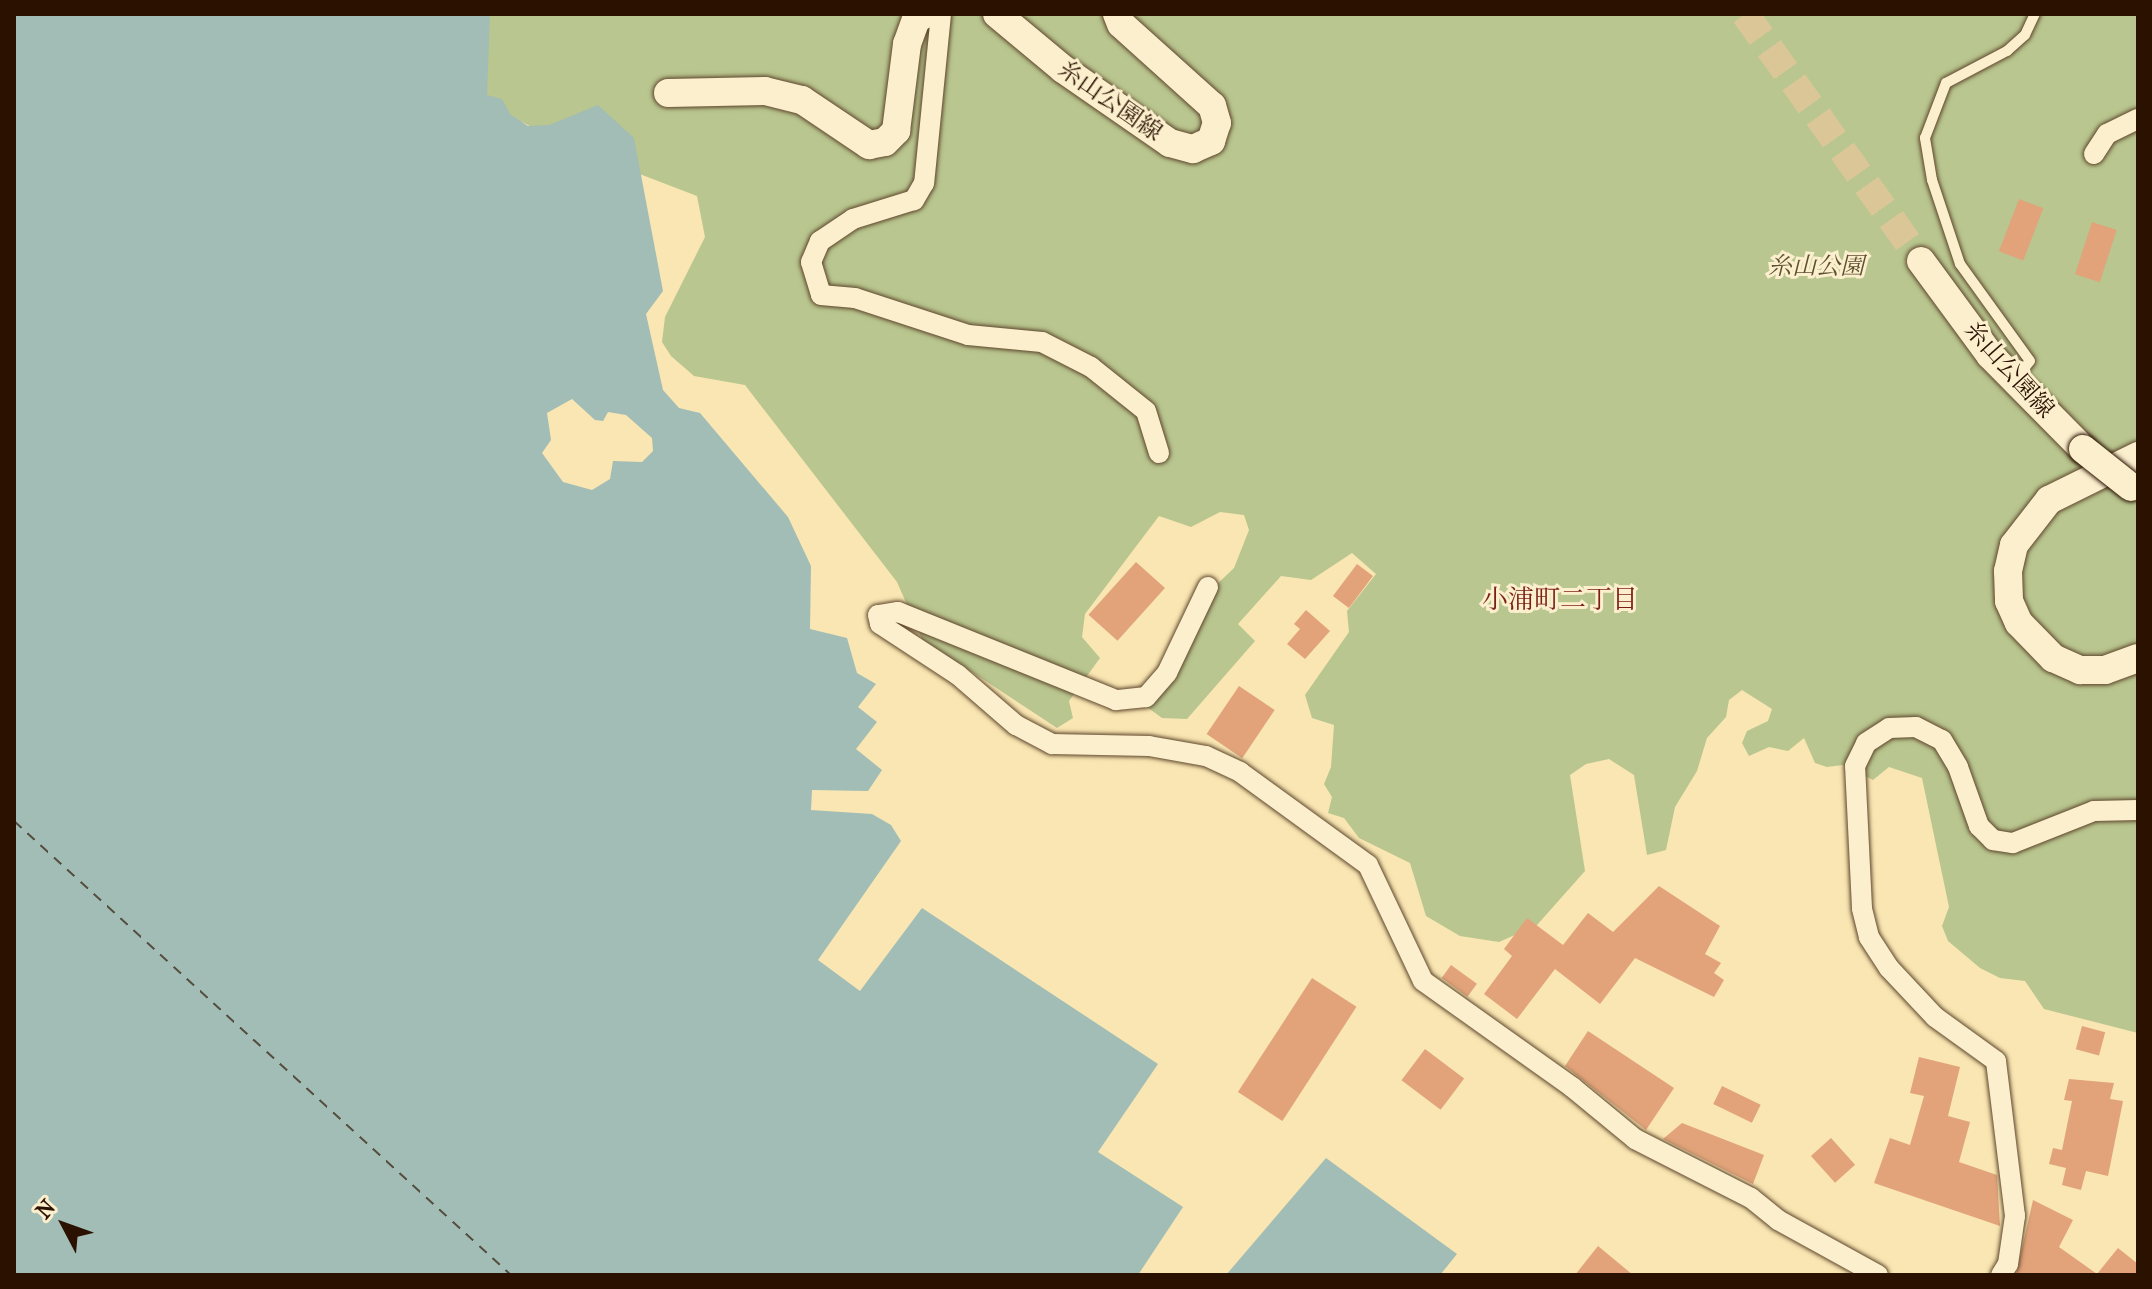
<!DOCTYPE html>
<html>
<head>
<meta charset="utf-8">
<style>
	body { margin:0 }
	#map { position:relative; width:2152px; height:1289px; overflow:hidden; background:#f9e6b2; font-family:"IM FELL French Canon","Noto Serif JP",serif }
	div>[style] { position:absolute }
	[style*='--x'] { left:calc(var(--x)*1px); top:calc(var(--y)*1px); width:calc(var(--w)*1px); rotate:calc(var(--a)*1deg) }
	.green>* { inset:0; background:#b9c68f }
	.water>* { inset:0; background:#a1bdb5 }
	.ferry>* { height:2px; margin-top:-1px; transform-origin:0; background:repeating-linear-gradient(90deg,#544d3f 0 10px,transparent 0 18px) }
	.building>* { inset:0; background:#e2a37a; transform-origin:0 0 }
	.secondary-tunnel>* { height:28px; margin-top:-14px; transform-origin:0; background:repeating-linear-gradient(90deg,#dac697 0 28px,transparent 0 42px) }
	.roads { filter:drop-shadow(0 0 2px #5e462c) drop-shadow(0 0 2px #5e462c) }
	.service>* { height:10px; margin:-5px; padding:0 5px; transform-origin:5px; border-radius:5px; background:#fbefcd }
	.minor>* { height:20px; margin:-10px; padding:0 10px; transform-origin:10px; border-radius:10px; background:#fbefcd }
	.secondary>* { height:28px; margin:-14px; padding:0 14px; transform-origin:14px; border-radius:14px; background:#fbefcd }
	.bridges { filter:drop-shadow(0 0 2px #2b1100) drop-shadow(0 0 2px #2b1100) }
	.secondary-bridge>* { height:28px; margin:-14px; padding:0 14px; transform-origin:14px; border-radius:14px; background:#fbefcd }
	span { translate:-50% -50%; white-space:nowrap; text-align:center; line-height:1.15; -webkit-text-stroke:6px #fbefcd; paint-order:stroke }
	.street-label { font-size:24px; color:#2b1100 }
	.park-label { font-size:24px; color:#5d5032; font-style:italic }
	.neighbourhood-label { font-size:26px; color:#7a1f14 }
	.frame { position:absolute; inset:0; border:16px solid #2b1100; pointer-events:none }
	.north { position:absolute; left:24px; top:1185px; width:80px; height:80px; -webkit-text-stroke:6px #fbefcd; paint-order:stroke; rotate:311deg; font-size:22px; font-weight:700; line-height:32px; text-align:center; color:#2b1100 }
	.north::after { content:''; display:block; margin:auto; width:28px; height:36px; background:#2b1100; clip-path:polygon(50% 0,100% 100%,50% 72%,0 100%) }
</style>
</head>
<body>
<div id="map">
	<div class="green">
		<div style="clip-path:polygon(469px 14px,2138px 14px,2138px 1033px,2044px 1009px,2025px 981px,2000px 978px,1980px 968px,1948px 941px,1942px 926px,1949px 907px,1922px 778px,1889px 767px,1873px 780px,1843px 765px,1827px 767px,1815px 763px,1804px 738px,1788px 751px,1769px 747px,1749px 756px,1742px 743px,1747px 731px,1768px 721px,1772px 709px,1742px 690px,1729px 700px,1726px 717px,1707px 738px,1697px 771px,1675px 807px,1666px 850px,1647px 855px,1634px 775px,1609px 759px,1586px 764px,1570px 775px,1585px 871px,1537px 925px,1499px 942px,1460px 936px,1426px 916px,1410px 863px,1359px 838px,1344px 818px,1328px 813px,1332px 797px,1324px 784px,1331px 767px,1334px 725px,1312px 718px,1305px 695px,1349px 632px,1347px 611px,1376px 574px,1352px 553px,1311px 580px,1281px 576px,1238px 624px,1255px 641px,1187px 719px,1162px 718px,1143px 704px,1213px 588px,1234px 568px,1249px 530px,1244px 515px,1220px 512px,1191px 527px,1159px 516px,1085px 614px,1082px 637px,1100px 658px,1069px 701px,1073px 718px,1057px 728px,922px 639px,897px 582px,745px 385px,694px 376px,671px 356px,662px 342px,665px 317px,705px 237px,697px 196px,572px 148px,449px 84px)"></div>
	</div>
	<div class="water">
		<div style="clip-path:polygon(evenodd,14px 14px,490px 14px,487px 95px,502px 99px,510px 114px,528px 126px,549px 125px,598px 105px,634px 138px,663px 291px,646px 314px,663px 390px,679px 408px,700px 413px,788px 517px,811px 566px,810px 629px,847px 638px,857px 673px,876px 684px,858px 707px,877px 722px,856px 749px,882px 770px,868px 791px,812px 790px,811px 810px,872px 814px,891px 825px,901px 841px,818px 960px,860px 991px,922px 908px,1158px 1064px,1098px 1152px,1183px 1207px,1138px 1275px,14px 1275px,14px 14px,572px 399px,595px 420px,603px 421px,608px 412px,626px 415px,652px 438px,653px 451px,642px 462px,613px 461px,610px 479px,592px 490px,563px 482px,542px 453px,551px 440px,547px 413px,572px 399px)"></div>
		<div style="clip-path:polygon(1326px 1158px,1457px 1254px,1440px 1275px,1226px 1275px)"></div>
	</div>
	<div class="ferry">
		<div style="--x:14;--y:821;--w:673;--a:42.41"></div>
	</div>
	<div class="building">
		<div style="left:2019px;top:199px;width:26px;height:56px;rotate:21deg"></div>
		<div style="left:2092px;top:222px;width:26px;height:55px;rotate:18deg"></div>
		<div style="left:1136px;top:562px;width:39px;height:71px;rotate:42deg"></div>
		<div style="left:1357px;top:564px;width:20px;height:40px;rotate:37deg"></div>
		<div style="clip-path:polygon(1306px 610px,1330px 631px,1305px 659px,1287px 644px,1300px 629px,1294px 624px)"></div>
		<div style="left:1239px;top:686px;width:43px;height:58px;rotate:34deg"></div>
		<div style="clip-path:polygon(1659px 886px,1720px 926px,1705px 954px,1721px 963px,1714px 973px,1724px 980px,1714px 997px,1635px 958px,1600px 1004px,1555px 969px,1517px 1019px,1484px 994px,1512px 956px,1504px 949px,1527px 918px,1563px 945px,1588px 913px,1613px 932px)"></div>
		<div style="left:1451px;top:965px;width:32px;height:16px;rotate:36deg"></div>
		<div style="left:1312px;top:978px;width:53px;height:136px;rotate:33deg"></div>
		<div style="left:2082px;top:1026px;width:24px;height:24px;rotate:15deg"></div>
		<div style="clip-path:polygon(1588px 1031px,1674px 1088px,1646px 1130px,1565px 1066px)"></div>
		<div style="left:1425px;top:1049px;width:49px;height:39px;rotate:37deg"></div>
		<div style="clip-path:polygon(1919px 1057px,1960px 1067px,1948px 1116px,1970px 1122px,1959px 1162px,1997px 1175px,2000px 1226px,1874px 1183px,1890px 1138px,1910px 1145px,1924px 1096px,1910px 1093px)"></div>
		<div style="clip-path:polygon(2069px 1079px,2114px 1083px,2110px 1099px,2123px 1101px,2108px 1176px,2086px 1171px,2081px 1190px,2062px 1185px,2066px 1168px,2049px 1164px,2053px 1148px,2062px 1150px,2072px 1101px,2064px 1100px)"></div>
		<div style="left:1722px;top:1086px;width:43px;height:20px;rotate:26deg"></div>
		<div style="clip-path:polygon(1682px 1123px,1764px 1155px,1753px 1184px,1663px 1139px)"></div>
		<div style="left:1831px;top:1138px;width:36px;height:27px;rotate:48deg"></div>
		<div style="clip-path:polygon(2033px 1200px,2073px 1220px,2059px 1247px,2097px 1274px,2118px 1248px,2138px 1264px,2138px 1275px,2016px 1275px)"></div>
		<div style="clip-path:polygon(1598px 1246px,1633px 1275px,1575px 1275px)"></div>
	</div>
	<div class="secondary-tunnel">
		<div style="--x:1745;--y:14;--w:303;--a:54.5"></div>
	</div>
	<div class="roads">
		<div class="service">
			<div style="--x:2017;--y:378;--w:21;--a:-53"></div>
			<div style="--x:2030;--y:361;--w:120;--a:-125.8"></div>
			<div style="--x:1960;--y:264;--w:89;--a:-108.4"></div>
			<div style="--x:1932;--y:180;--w:43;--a:-99.5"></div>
			<div style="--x:1925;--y:138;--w:59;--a:-69.1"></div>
			<div style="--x:1946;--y:83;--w:69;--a:-27.7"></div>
			<div style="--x:2007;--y:51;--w:24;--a:-42"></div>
			<div style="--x:2025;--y:35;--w:23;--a:-65"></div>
		</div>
		<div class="minor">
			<div style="--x:941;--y:14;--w:170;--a:95.7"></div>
			<div style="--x:924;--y:183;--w:20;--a:120"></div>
			<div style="--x:914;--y:200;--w:64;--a:162.7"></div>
			<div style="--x:853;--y:219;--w:40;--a:146"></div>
			<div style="--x:820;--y:241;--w:23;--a:113"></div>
			<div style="--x:811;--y:262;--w:34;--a:73"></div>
			<div style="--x:821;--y:295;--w:34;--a:5"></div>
			<div style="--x:855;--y:298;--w:119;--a:18.1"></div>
			<div style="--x:968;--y:335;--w:74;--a:5.4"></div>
			<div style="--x:1042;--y:342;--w:55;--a:27"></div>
			<div style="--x:1091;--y:367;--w:70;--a:38.7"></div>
			<div style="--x:1146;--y:411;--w:44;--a:72.8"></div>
			<div style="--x:2094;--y:154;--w:24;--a:-57"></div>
			<div style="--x:2107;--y:134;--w:34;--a:-26"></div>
			<div style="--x:1208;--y:587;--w:95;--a:115.5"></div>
			<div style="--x:1167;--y:673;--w:32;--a:131"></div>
			<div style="--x:1146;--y:697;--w:30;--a:174"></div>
			<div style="--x:1116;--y:700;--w:235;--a:-158"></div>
			<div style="--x:898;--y:612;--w:20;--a:171"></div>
			<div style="--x:878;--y:615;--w:9;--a:77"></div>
			<div style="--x:880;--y:624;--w:93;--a:33.2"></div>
			<div style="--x:958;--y:675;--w:77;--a:40.8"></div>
			<div style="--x:1016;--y:725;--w:41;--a:27.8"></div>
			<div style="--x:1052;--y:744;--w:97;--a:1.2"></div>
			<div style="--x:1149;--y:746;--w:58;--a:10"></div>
			<div style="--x:1206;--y:756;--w:38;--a:25"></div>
			<div style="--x:1240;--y:772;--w:158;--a:36"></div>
			<div style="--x:1368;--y:865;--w:128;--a:64.6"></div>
			<div style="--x:1423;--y:981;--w:183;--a:35.4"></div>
			<div style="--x:1572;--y:1087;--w:82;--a:39.5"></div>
			<div style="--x:1635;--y:1139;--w:130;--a:27"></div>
			<div style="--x:1751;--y:1198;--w:35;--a:39"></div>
			<div style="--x:1778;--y:1220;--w:114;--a:28.8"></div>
			<div style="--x:2001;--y:1275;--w:13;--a:-58"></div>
			<div style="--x:2008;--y:1264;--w:49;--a:-81.7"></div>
			<div style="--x:2015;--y:1216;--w:156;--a:-97"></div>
			<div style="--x:1996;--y:1061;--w:75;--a:-144.2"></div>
			<div style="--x:1935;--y:1017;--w:67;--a:-133.2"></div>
			<div style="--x:1889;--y:968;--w:37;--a:-123"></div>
			<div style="--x:1869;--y:937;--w:30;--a:-104"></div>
			<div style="--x:1862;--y:908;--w:142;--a:-92.8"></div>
			<div style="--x:1855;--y:766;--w:25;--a:-64"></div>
			<div style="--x:1866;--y:743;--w:27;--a:-33"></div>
			<div style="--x:1889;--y:728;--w:27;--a:-2"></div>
			<div style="--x:1916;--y:727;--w:29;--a:27"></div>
			<div style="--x:1942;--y:740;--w:31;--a:59"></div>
			<div style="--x:1958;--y:767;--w:63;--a:70.4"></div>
			<div style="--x:1979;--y:826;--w:20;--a:45"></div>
			<div style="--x:1993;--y:840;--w:20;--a:9"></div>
			<div style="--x:2013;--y:843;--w:87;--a:-21.6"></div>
			<div style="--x:2094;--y:811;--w:44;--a:-1.3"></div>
		</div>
		<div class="secondary">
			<div style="--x:997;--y:14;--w:86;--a:39.8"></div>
			<div style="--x:1063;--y:69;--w:130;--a:34.7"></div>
			<div style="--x:1170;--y:143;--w:24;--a:15"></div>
			<div style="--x:1193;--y:149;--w:20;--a:-24"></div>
			<div style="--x:1211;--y:141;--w:19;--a:-72"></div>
			<div style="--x:1217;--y:123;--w:18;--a:-106"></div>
			<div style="--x:1212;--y:106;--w:122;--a:-138"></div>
			<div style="--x:1121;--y:24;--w:11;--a:-112"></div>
			<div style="--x:668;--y:93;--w:97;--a:-1.2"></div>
			<div style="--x:765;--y:91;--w:38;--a:14"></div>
			<div style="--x:802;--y:100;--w:81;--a:33.9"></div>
			<div style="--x:869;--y:145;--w:16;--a:-11"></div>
			<div style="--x:885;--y:142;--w:16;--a:-45"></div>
			<div style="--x:896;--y:131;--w:88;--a:-82.8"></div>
			<div style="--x:907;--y:44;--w:27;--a:-70"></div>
			<div style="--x:916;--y:19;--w:10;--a:-29"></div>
			<div style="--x:1921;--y:261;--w:117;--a:53.7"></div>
			<div style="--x:1990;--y:355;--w:132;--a:45.3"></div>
			<div style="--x:2138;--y:456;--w:99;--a:153.7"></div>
			<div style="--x:2049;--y:500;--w:57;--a:127.9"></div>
			<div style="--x:2014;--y:545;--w:27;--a:103"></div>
			<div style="--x:2008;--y:571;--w:30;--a:88"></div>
			<div style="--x:2009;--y:601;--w:24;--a:66"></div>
			<div style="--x:2019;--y:623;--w:49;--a:45.8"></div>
			<div style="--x:2053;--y:658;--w:30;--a:24"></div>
			<div style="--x:2080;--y:670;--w:25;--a:0"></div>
			<div style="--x:2105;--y:670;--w:35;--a:-20"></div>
		</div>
	</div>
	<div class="bridges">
		<div class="secondary-bridge">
			<div style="--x:2083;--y:449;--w:61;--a:38.4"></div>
		</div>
	</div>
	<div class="street-label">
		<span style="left:1110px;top:101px;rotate:35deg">糸山公園線</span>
		<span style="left:2009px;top:370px;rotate:48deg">糸山公園線</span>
	</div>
	<div class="park-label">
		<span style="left:1816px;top:267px">糸山公園</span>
	</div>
	<div class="neighbourhood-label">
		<span style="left:1560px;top:600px">小浦町二丁目</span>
	</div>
	<div class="frame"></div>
	<div class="north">N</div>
</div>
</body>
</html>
